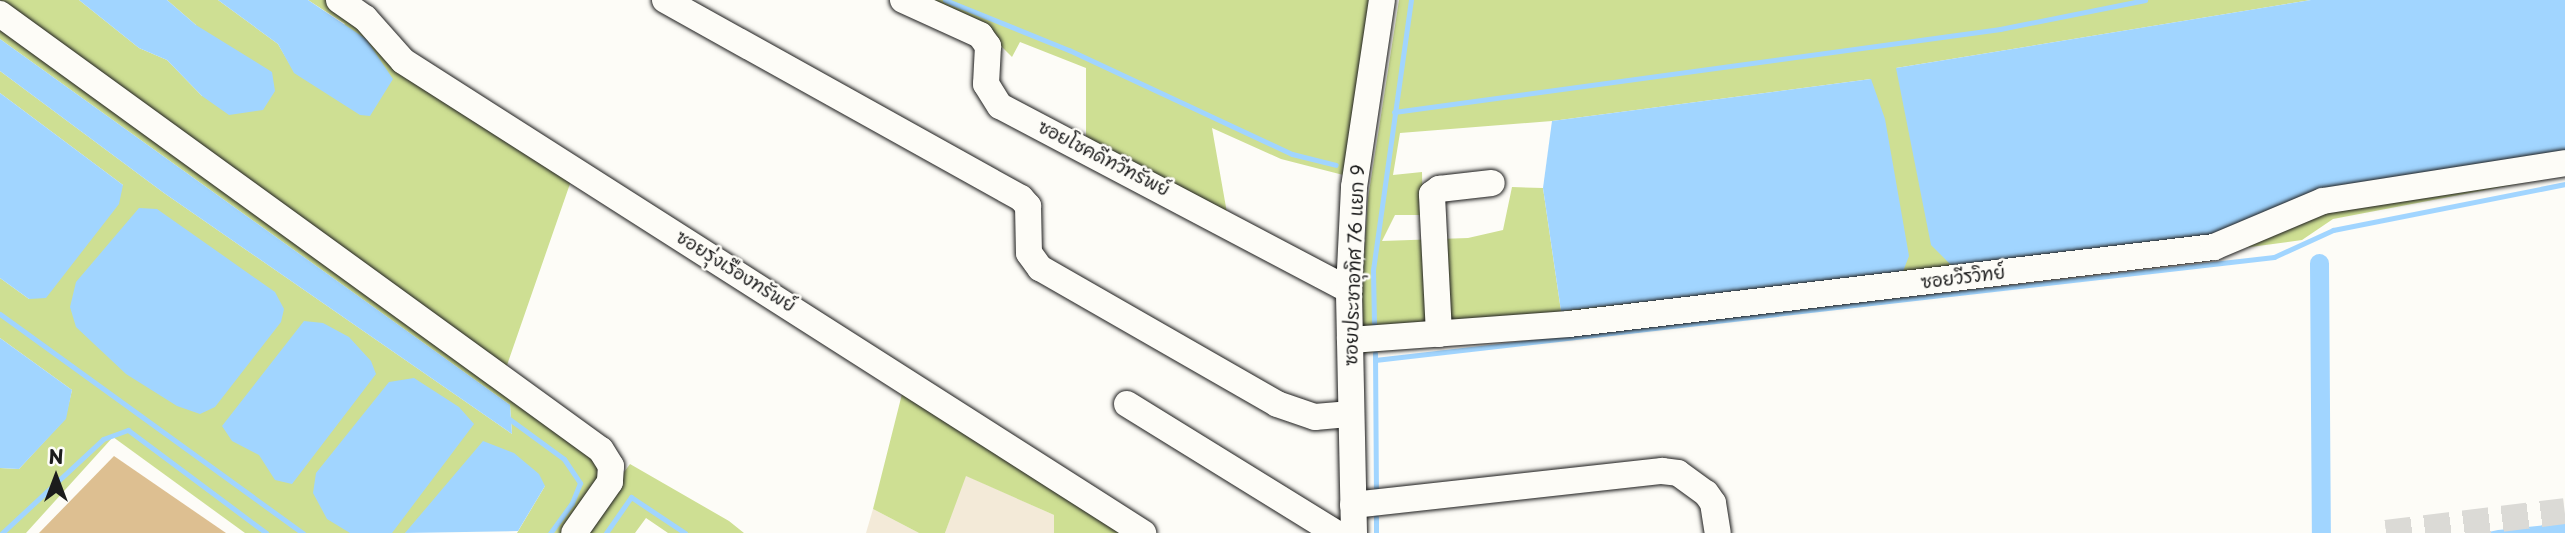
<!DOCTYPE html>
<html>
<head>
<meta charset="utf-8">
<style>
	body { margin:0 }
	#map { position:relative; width:2565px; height:533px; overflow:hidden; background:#fdfcf7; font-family:"Playpen Sans","Playpen Sans Thai",sans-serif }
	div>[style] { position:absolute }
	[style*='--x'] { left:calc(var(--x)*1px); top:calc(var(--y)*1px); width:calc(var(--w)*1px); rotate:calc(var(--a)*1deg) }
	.built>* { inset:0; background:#f3ead8 }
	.green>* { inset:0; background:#cedf93 }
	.water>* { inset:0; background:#a1d5ff }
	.stream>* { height:5px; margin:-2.5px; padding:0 2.5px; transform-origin:2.5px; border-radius:2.5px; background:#a1d5ff }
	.canal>* { height:19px; margin:-9.5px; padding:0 9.5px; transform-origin:9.5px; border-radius:9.5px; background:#a1d5ff }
	.building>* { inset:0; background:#ddbf91 }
	.minor-tunnel>* { height:26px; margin-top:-13px; transform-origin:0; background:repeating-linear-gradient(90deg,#dbdad6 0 26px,transparent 0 39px) }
	.roads { filter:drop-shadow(0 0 2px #1c1c1c) drop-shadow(0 0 2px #1c1c1c) }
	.minor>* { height:26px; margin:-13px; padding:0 13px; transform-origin:13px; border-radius:13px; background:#fdfcf7 }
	span { translate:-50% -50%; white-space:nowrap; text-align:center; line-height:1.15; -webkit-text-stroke:5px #fdfcf7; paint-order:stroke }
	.street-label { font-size:18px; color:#1c1c1c }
	.north { position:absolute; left:21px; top:442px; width:70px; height:70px; -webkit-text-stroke:5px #fdfcf7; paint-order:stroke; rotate:0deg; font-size:19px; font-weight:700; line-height:28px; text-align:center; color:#1c1c1c }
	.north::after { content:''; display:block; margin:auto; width:24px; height:32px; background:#1c1c1c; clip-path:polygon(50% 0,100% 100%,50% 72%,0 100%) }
</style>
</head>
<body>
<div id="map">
	<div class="built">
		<div style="clip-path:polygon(965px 475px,1054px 515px,1054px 533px,945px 533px)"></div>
		<div style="clip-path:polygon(873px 509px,919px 533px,866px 533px)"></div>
	</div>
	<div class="green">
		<div style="clip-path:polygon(0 0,79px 0,139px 48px,167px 60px,202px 96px,196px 25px,167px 0,218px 0,278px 44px,295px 73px,345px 24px,308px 0,332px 0,572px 178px,506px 368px)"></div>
		<div style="clip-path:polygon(921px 0,1378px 0,1351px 177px,1281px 159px,1212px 128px,1227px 213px,1086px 140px,1086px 68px,1020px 42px,1012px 57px,996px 41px)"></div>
		<div style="clip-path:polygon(evenodd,1399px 0,2311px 0,1896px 68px,2264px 214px,2565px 175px,2333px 219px,2302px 240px,1877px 297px,1364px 353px,1362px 289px,1368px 198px,1399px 0,1871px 79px,1561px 311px,1543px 188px,1512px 187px,1503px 230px,1468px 238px,1382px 241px,1395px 215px,1423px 215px,1422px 172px,1393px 175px,1400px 133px,1552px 121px,1871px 79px)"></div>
		<div style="clip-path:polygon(0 20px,605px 466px,567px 533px,517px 533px,545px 486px,405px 533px,245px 533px,113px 437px,26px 533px,0 533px,0 468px,19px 469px,65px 419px,72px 390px,0 338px,0 278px,29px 299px,123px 185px,0 93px,0 71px,164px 193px,512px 434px,510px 405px,0 39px)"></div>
		<div style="clip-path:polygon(903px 390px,1130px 533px,1054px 533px,1054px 515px,966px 476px,945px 533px,919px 533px,873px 509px)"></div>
		<div style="clip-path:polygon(630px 464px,729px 521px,744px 533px,668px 533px,646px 518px,635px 533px,580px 533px)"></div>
	</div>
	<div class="water">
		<div style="clip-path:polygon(47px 0,167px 0,196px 25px,272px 72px,275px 91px,263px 110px,229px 115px,202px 96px,167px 60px,139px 48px,79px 0)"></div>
		<div style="clip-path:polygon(218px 0,308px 0,366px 39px,393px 79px,370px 116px,360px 115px,294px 73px,278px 44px)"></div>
		<div style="clip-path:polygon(2311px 0,2565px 0,2565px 151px,2229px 233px,1952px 266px,1931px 245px,1896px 68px)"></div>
		<div style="clip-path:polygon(0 39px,510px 405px,512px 434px,164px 193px,0 71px)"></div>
		<div style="clip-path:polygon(1871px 79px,1885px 119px,1909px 256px,1902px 274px,1561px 311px,1543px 188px,1552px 121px)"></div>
		<div style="clip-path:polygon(0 93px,123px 185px,119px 204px,46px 298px,29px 299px,0 278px)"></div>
		<div style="clip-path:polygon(139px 208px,157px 209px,275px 292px,284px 309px,281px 322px,215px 407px,200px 414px,177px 406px,126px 374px,76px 327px,70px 307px,76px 282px)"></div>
		<div style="clip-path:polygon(304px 321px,323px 323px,349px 337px,371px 361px,376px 374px,292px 484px,275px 480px,259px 455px,232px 441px,222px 426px)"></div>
		<div style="clip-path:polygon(0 338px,72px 390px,66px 419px,19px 469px,0 468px)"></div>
		<div style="clip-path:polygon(414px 378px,459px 407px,474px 424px,392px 533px,350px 533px,327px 519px,313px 493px,316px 473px,389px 382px)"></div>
		<div style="clip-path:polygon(483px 441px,514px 453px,539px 474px,545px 486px,518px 531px,405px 533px)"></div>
		<div style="clip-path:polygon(2565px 523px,2565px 533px,2484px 533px,2498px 530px)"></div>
	</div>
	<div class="stream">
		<div style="--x:945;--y:0;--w:134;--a:22"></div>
		<div style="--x:1069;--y:50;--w:246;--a:25"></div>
		<div style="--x:1292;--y:154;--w:45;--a:14"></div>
		<div style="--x:1394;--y:112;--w:612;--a:-7.8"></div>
		<div style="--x:2000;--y:29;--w:148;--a:-11.3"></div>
		<div style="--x:0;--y:314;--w:374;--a:35.9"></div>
		<div style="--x:1374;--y:323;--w:53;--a:-91.1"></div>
		<div style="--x:1373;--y:270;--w:273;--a:-82"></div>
		<div style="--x:1375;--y:353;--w:134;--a:89.6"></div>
		<div style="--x:1375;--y:360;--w:905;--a:-6.54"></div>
		<div style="--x:2274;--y:257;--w:65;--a:-24.6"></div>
		<div style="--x:2333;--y:230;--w:237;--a:-11.2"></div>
		<div style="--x:508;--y:418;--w:69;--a:36.2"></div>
		<div style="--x:564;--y:459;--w:29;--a:56"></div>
		<div style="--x:580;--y:483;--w:22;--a:112"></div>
		<div style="--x:572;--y:503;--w:37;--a:126"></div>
		<div style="--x:1376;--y:517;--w:16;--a:90"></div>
		<div style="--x:2;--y:533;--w:138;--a:-42.9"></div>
		<div style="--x:103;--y:439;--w:27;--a:-20"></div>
		<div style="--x:128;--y:430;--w:172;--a:36.7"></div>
		<div style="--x:606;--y:533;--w:44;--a:-55.2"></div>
		<div style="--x:631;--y:497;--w:65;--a:33.7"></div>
	</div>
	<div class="canal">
		<div style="--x:2319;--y:263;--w:270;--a:89.6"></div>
	</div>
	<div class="building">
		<div style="clip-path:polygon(114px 456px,226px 533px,39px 533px)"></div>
	</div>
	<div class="minor-tunnel">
		<div style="--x:2386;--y:533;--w:180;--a:-7"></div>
	</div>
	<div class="roads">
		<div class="minor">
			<div style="--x:339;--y:0;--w:32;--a:35"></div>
			<div style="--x:365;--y:18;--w:57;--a:48.5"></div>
			<div style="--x:403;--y:61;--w:878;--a:32.53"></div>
			<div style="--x:665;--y:0;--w:407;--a:29.1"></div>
			<div style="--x:1021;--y:198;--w:11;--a:49"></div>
			<div style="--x:1028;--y:206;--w:47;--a:88.8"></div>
			<div style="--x:1029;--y:253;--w:19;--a:54"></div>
			<div style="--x:1040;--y:268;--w:273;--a:29.8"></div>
			<div style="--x:1277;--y:404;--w:40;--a:18.9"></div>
			<div style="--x:1315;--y:417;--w:36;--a:-5"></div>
			<div style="--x:903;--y:0;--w:85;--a:24.4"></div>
			<div style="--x:980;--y:35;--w:14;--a:54"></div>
			<div style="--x:988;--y:46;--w:38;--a:93"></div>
			<div style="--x:986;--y:84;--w:26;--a:58"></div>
			<div style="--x:1000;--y:106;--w:395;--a:27.8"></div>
			<div style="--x:0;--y:14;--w:742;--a:35.96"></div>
			<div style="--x:601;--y:450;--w:19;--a:58"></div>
			<div style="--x:611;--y:466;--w:16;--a:94"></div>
			<div style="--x:610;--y:482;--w:62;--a:125.2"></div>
			<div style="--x:1439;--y:334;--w:140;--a:-92.9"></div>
			<div style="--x:1432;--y:194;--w:9;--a:-36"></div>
			<div style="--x:1439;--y:189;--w:53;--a:-6.5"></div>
			<div style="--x:1350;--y:340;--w:220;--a:-4.2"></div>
			<div style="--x:1569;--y:324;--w:650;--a:-6.81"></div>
			<div style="--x:2214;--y:247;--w:118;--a:-22.9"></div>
			<div style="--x:2323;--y:201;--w:245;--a:-8.9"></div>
			<div style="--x:1127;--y:404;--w:246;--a:31.7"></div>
			<div style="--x:1353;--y:505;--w:311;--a:-6.3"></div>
			<div style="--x:1662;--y:471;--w:16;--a:7"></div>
			<div style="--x:1678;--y:473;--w:34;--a:36"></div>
			<div style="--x:1706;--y:493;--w:12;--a:55"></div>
			<div style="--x:1713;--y:503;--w:30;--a:81"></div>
			<div style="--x:1354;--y:533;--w:243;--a:-91.2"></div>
			<div style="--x:1349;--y:290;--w:103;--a:-87.2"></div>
			<div style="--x:1354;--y:187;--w:189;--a:-81.5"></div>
		</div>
	</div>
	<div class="street-label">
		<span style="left:1104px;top:158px;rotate:27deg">ซอยโชคดีทวีทรัพย์</span>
		<span style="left:1354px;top:265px;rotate:-88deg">ซอยประชาอุทิศ 76 แยก 9</span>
		<span style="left:736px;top:271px;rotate:32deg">ซอยรุ่งเรืองทรัพย์</span>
		<span style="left:1963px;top:277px;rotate:-7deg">ซอยวีรวิทย์</span>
	</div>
	<div class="north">N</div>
</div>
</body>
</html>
